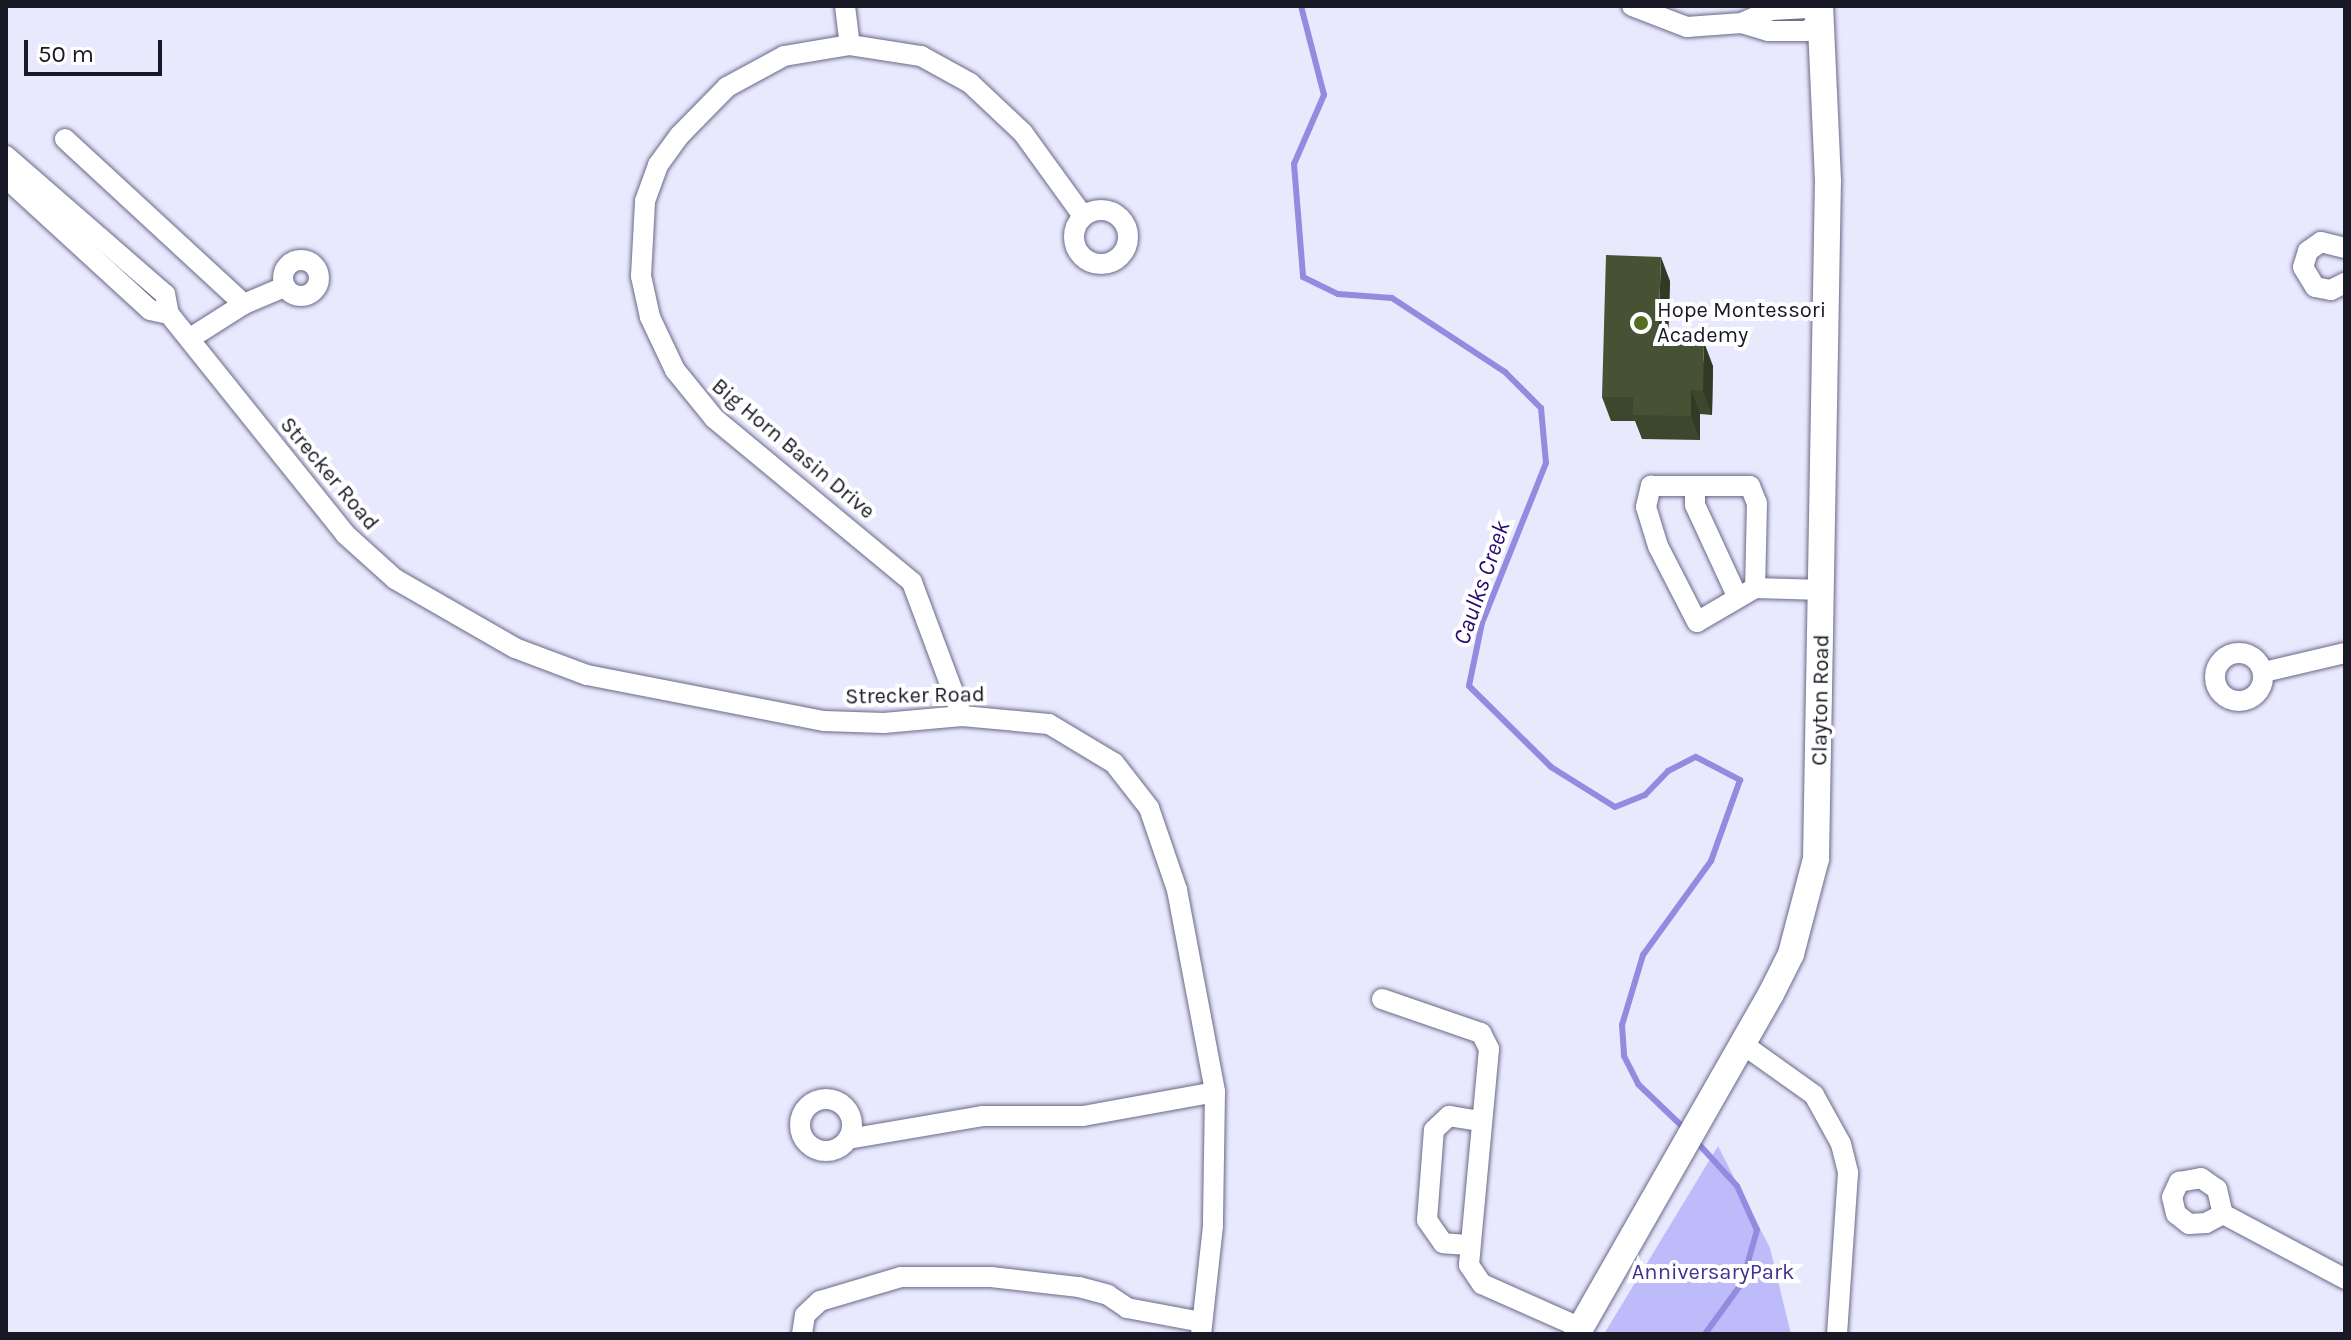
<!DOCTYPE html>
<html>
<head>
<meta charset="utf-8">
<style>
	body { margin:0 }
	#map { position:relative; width:2351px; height:1340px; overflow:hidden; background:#e9e9fe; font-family:Karla,sans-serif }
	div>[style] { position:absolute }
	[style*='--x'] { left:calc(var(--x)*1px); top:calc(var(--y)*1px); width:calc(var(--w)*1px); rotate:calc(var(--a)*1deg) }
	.green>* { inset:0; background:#bebbfb }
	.stream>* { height:6px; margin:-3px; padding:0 3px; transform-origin:3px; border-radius:3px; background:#928be0 }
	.roads { filter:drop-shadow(0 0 2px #6a6988) drop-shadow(0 0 2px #6a6988) }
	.minor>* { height:20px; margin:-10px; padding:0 10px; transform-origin:10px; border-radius:10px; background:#fff }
	.minor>.ring { margin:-10px; padding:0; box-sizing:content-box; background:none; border:20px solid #fff; border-radius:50% }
	.major>* { height:26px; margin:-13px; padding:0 13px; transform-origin:13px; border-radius:13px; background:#fff }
	.wall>* { inset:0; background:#3d472e }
	.shaded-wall>* { inset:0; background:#323925 }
	.building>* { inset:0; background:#475235 }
	.dots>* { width:22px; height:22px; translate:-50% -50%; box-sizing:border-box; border:4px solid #fff; border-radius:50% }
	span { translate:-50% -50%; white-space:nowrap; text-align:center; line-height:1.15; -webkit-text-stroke:8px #fff; paint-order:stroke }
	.poi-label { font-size:22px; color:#191925 }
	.left { translate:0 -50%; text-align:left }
	.street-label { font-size:22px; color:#191925 }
	.park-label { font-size:22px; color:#443092 }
	.water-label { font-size:24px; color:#2b0970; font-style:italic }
	.frame { position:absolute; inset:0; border:8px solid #191925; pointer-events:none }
	.scale { position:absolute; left:24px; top:40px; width:138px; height:36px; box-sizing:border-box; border:4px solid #191925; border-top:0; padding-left:10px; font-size:24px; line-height:28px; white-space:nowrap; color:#191925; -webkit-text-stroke:6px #fff; paint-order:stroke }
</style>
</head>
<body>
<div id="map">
	<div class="green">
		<div style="clip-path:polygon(1718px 1146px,1770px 1248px,1791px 1334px,1604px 1334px)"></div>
	</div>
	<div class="stream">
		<div style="--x:1301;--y:6;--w:92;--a:75.5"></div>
		<div style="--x:1324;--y:95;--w:75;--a:113.5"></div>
		<div style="--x:1294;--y:164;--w:113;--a:85.4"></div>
		<div style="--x:1303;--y:277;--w:39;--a:26"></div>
		<div style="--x:1338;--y:294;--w:54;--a:4.2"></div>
		<div style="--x:1392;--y:298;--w:135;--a:33.2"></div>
		<div style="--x:1505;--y:372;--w:51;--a:45"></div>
		<div style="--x:1541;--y:408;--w:55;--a:84.8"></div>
		<div style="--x:1546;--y:463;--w:172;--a:111.8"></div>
		<div style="--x:1482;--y:623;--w:64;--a:101.7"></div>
		<div style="--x:1469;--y:686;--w:115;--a:44.6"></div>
		<div style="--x:1551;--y:767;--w:75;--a:32"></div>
		<div style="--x:1615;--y:807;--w:32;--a:-22"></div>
		<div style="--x:1645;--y:795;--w:33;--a:-46"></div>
		<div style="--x:1668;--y:771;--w:31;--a:-27"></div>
		<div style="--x:1696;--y:757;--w:50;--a:27.6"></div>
		<div style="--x:1740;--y:780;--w:86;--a:109.7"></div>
		<div style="--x:1711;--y:861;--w:116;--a:125.9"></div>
		<div style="--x:1643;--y:955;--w:73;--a:106.7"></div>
		<div style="--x:1622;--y:1025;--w:31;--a:86"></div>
		<div style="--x:1624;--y:1056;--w:31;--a:63"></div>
		<div style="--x:1638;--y:1084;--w:65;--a:43.8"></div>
		<div style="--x:1695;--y:1140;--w:62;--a:47.6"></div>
		<div style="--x:1737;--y:1186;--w:48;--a:65.6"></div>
		<div style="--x:1757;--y:1230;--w:55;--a:105.8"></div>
		<div style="--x:1742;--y:1283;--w:63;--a:126"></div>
	</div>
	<div class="roads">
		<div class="minor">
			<div style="--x:845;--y:6;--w:39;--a:83"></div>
			<div style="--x:1632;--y:6;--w:59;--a:20.9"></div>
			<div style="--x:1687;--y:27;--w:55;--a:-4.2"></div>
			<div style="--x:1742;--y:23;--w:32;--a:-24"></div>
			<div style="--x:1771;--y:10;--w:37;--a:-3"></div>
			<div style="--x:1808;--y:8;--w:17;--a:40"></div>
			<div style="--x:1821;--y:19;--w:18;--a:139"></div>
			<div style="--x:1807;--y:31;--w:39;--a:180"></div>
			<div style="--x:1768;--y:31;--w:27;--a:-163"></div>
			<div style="--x:65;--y:139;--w:243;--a:42.7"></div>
			<div style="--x:6;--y:156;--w:211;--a:41"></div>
			<div style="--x:165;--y:294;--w:20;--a:79"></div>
			<div style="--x:169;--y:314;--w:282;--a:51.3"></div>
			<div style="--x:345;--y:534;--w:67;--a:42"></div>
			<div style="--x:395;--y:579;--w:138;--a:29.9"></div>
			<div style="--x:515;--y:648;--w:77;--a:20.6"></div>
			<div style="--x:587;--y:675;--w:241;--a:11"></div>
			<div style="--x:824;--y:721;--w:60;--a:1.9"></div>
			<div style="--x:884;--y:723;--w:78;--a:-5.1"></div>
			<div style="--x:962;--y:716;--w:87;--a:5.3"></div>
			<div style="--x:1049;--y:724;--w:76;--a:31"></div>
			<div style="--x:1114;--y:763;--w:57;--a:52.1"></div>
			<div style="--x:1149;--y:808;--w:87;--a:71.1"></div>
			<div style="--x:1177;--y:890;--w:206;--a:79.3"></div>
			<div style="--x:1215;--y:1092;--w:134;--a:90.9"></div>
			<div style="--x:1213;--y:1226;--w:109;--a:96.3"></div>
			<div style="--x:6;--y:178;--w:195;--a:42.5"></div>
			<div style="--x:150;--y:310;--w:19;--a:12"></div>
			<div class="ring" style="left:1074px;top:210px;width:34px;height:34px"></div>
			<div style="--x:2345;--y:248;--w:25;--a:-166"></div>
			<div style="--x:2321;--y:242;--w:16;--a:145"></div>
			<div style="--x:2308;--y:251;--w:17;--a:107"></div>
			<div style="--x:2303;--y:267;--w:23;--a:59"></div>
			<div style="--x:2315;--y:287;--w:16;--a:11"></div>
			<div style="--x:2331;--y:290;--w:16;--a:-27"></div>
			<div class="ring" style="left:283px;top:260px;width:16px;height:16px"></div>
			<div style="--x:192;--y:337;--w:62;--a:-32.4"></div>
			<div style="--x:244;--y:304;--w:43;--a:-23"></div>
			<div style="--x:1695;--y:486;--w:19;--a:90"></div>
			<div style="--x:1695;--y:505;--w:102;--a:65.2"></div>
			<div style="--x:1755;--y:588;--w:67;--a:149.6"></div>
			<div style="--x:1697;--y:622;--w:85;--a:-117.2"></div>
			<div style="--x:1658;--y:546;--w:41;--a:-107.1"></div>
			<div style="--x:1646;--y:507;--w:22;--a:-77"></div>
			<div style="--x:1651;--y:486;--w:99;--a:0"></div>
			<div style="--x:1750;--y:486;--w:18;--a:68"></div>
			<div style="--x:1757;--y:503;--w:85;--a:91.3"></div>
			<div style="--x:1755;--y:588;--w:68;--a:1.7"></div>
			<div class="ring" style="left:2215px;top:653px;width:28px;height:28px"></div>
			<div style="--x:2264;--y:672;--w:83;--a:-13.2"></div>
			<div style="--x:962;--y:716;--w:143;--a:-110.5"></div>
			<div style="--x:912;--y:582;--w:257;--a:-140.4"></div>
			<div style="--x:714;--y:418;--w:62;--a:-129.1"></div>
			<div style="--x:675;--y:370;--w:59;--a:-115.3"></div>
			<div style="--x:650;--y:317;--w:42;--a:-102.4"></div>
			<div style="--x:641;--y:276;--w:75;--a:-86.9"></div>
			<div style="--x:645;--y:201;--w:38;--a:-70"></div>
			<div style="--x:658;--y:165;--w:36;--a:-54"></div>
			<div style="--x:679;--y:136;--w:69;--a:-45.6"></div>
			<div style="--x:727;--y:87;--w:65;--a:-28.5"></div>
			<div style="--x:784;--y:56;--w:67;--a:-9.5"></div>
			<div style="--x:850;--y:45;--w:72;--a:8.8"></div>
			<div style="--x:921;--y:56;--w:56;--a:28.9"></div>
			<div style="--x:970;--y:83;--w:73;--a:43.3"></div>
			<div style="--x:1023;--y:133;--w:102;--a:54.1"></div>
			<div style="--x:1382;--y:999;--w:105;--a:19"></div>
			<div style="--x:1481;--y:1033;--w:18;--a:63"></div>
			<div style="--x:1489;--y:1049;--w:217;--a:95.3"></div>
			<div style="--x:1469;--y:1265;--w:23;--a:56"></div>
			<div style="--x:1482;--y:1284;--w:108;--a:24"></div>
			<div style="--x:1744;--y:1045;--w:86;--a:35.5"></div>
			<div style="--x:1814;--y:1095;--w:56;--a:61.1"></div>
			<div style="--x:1841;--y:1144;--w:30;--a:76"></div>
			<div style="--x:1848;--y:1173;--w:161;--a:93.9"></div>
			<div class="ring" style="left:800px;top:1099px;width:32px;height:32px"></div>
			<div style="--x:848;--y:1139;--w:136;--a:-9.7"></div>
			<div style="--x:982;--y:1116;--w:101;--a:0"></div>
			<div style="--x:1083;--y:1116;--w:134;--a:-10.3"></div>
			<div style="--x:2201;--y:1178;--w:19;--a:35"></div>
			<div style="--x:2217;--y:1189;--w:26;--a:77"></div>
			<div style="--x:2223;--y:1214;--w:19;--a:152"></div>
			<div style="--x:2206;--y:1223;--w:17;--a:177"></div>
			<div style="--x:2189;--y:1224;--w:16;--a:-142"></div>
			<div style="--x:2176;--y:1214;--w:17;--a:-103"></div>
			<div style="--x:2172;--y:1197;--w:17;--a:-65"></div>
			<div style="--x:2179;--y:1182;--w:22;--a:-10"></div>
			<div style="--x:2223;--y:1214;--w:138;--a:28"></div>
			<div style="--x:1469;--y:1245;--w:26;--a:-176"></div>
			<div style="--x:1443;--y:1243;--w:28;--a:-125"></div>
			<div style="--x:1427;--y:1220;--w:90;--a:-85.6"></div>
			<div style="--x:1434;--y:1130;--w:21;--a:-43"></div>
			<div style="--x:1449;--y:1116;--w:32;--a:9"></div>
			<div style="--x:802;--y:1334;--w:19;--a:-81"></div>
			<div style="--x:805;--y:1315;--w:21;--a:-43"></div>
			<div style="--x:820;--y:1301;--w:84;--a:-16.5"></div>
			<div style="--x:901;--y:1277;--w:90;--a:0"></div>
			<div style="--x:991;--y:1277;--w:89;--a:6.5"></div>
			<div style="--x:1079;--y:1287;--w:30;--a:15"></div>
			<div style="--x:1108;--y:1295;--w:23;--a:34"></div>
			<div style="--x:1127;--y:1308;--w:76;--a:10.6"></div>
		</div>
		<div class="major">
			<div style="--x:1577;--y:1334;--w:391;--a:-60.3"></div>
			<div style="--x:1771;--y:994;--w:45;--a:-63.4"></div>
			<div style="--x:1791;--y:954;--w:98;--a:-75.3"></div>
			<div style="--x:1816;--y:859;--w:678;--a:-88.99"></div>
			<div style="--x:1828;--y:181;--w:175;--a:-92.6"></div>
		</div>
	</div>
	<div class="wall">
		<div style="clip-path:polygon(1670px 281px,1668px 341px,1713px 366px,1712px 415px,1700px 414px,1700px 440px,1642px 439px,1635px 421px,1611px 421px,1602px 397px)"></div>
	</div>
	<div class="shaded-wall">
		<div style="clip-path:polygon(1661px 257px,1670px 281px,1667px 365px,1658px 341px)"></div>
		<div style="clip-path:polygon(1704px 342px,1713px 366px,1712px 415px,1703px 391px)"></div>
		<div style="clip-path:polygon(1691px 390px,1700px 414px,1700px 440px,1691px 416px)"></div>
	</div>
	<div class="building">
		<div style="clip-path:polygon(1606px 255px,1661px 257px,1658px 341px,1704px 342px,1703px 391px,1691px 390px,1691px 416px,1633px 415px,1633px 397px,1602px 397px)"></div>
	</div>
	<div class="dots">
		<div style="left:1641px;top:323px;background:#546d1e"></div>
	</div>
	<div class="poi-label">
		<span class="left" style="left:1657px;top:323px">Hope Montessori<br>Academy</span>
	</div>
	<div class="street-label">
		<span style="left:793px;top:449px;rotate:40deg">Big Horn Basin Drive</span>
		<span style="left:329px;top:474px;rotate:50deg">Strecker Road</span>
		<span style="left:915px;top:696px;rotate:-1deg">Strecker Road</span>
		<span style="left:1821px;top:700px;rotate:-89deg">Clayton Road</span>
	</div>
	<div class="park-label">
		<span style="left:1713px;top:1273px">AnniversaryPark</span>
	</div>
	<div class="water-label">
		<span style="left:1482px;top:583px;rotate:-71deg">Caulks Creek</span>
	</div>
	<div class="frame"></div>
	<div class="scale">50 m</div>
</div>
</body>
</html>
